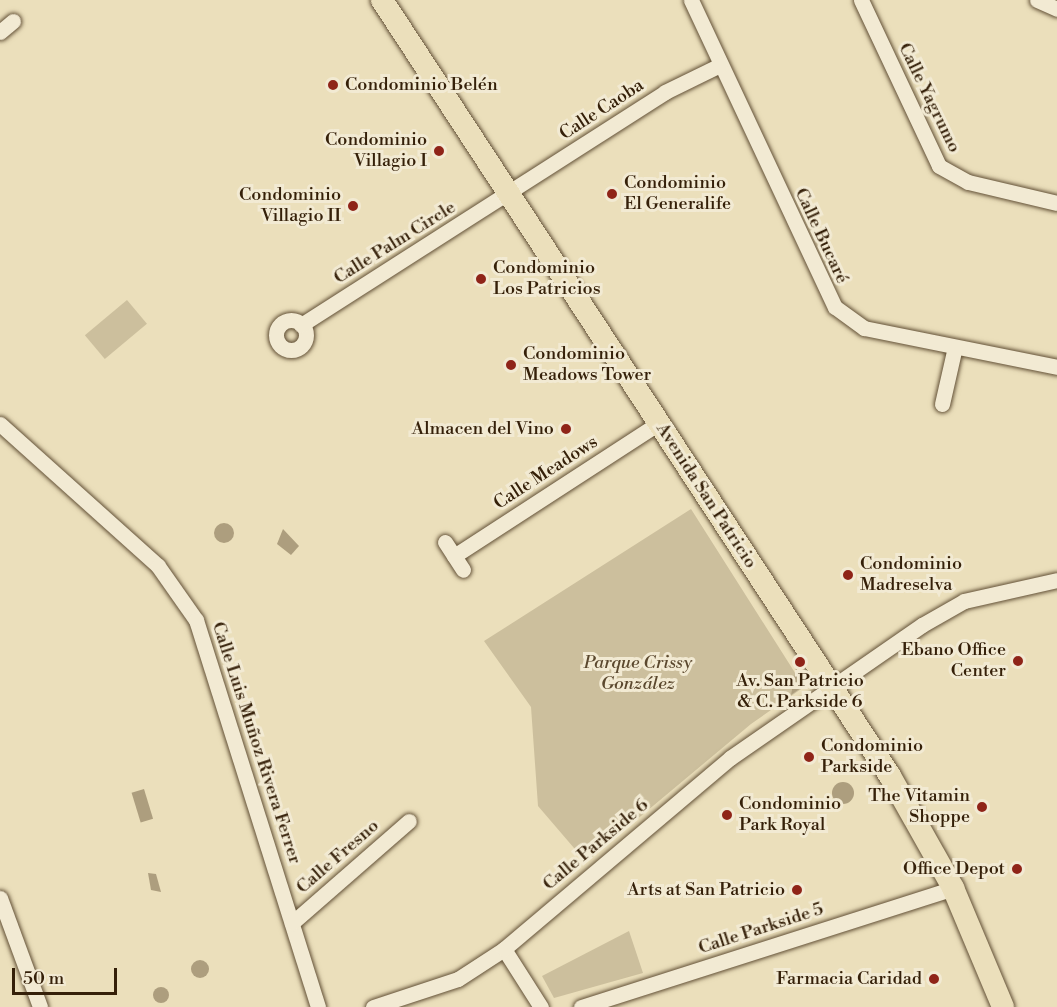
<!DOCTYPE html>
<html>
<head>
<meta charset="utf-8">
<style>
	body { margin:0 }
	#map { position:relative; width:1057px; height:1007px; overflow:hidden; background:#ebdfbb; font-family:"Libre Bodoni",serif }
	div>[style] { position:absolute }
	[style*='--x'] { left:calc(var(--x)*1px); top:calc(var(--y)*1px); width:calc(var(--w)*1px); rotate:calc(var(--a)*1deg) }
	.green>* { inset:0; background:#ccbf9d; transform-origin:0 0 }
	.water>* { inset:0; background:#ad9e7e; transform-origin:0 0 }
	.round { border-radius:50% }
	.roads { filter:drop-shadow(0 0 2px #625036) drop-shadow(0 0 2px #625036) }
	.street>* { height:15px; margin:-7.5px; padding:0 7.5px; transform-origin:7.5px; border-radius:7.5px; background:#f2ead3 }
	.street>.ring { margin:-7.5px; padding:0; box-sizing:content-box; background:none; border:15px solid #f2ead3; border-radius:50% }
	.primary>* { height:22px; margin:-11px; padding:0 11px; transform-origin:11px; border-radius:11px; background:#ebdfbb }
	.dots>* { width:16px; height:16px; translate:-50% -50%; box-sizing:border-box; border:3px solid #f2ead3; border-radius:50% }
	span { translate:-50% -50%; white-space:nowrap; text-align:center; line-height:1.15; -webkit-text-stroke:6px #f2ead3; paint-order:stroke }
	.poi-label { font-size:18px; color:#352009 }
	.left { translate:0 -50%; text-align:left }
	.right { translate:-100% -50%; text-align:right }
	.street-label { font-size:18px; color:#352009 }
	.park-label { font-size:18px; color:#5b482e; font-style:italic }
	.scale { position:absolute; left:12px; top:968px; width:105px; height:27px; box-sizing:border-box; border:3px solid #352009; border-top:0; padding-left:8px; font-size:18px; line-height:21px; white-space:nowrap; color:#352009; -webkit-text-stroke:4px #f2ead3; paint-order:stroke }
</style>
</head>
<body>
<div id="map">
	<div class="green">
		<div style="left:127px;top:300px;width:31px;height:55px;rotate:50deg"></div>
		<div style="clip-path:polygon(691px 509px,804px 687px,751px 724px,586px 862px,538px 806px,531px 707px,484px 641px)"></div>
		<div style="clip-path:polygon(629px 931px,643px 973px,554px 998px,542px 976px)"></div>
	</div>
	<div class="water">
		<div class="round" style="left:214px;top:523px;width:20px;height:20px"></div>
		<div style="clip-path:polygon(283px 529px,299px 546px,291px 555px,277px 544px)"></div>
		<div style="clip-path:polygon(796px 668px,805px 685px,791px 695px)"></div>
		<div class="round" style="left:832px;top:782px;width:22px;height:22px"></div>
		<div style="left:144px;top:789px;width:31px;height:13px;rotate:73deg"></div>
		<div style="clip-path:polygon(148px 873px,156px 874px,161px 892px,151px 890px)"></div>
		<div class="round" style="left:191px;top:960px;width:18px;height:18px"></div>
		<div class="round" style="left:153px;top:987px;width:16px;height:16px"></div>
	</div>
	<div class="roads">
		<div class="street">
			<div style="--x:691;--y:0;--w:339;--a:64.9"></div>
			<div style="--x:835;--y:307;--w:36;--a:36"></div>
			<div style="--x:864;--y:328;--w:197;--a:11.4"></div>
			<div style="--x:861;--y:0;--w:183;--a:64.8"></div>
			<div style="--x:939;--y:166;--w:33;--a:29"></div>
			<div style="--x:968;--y:182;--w:91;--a:13.3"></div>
			<div style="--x:1037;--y:0;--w:22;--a:24"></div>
			<div style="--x:0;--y:32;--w:17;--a:-40"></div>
			<div class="ring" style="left:276px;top:320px;width:15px;height:15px"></div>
			<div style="--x:301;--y:325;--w:432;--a:-32.6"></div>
			<div style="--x:665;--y:92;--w:61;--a:-26.1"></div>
			<div style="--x:942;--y:404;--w:58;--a:-77.2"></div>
			<div style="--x:0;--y:424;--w:212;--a:41.9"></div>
			<div style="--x:158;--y:566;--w:66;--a:54.9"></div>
			<div style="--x:196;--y:620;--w:406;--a:72.5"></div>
			<div style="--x:445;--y:542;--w:33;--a:57"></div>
			<div style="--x:454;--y:556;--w:244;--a:-33"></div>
			<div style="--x:0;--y:898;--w:116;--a:69.8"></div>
			<div style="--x:292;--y:923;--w:155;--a:-41.1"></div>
			<div style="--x:504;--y:949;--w:69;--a:57.5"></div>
			<div style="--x:373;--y:1007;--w:89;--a:-18.2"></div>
			<div style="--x:458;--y:979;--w:55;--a:-33.1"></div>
			<div style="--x:504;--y:949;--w:296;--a:-40.2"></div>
			<div style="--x:730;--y:758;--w:234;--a:-34.7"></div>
			<div style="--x:922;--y:625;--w:48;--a:-29.7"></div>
			<div style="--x:964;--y:601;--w:95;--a:-12.7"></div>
			<div style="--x:581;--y:1007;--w:391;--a:-17.7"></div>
		</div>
		<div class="primary">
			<div style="--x:382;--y:0;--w:927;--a:56.79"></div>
			<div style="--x:890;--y:776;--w:129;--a:60.6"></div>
			<div style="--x:953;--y:888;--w:129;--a:67.2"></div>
		</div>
	</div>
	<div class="dots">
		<div style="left:333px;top:85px;background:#8f2418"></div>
		<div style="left:439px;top:151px;background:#8f2418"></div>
		<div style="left:612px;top:194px;background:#8f2418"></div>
		<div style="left:353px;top:206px;background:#8f2418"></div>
		<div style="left:481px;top:279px;background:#8f2418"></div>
		<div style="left:511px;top:365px;background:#8f2418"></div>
		<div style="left:566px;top:429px;background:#8f2418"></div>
		<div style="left:848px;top:575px;background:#8f2418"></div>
		<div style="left:1018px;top:661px;background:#8f2418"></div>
		<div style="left:800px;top:662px;background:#8f2418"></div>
		<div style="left:809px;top:757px;background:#8f2418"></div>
		<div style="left:982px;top:807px;background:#8f2418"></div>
		<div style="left:727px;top:815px;background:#8f2418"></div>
		<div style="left:1017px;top:869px;background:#8f2418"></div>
		<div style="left:797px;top:890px;background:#8f2418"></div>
		<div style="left:934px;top:979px;background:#8f2418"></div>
	</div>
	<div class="poi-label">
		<span class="left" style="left:345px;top:85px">Condominio Belén</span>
		<span class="right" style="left:427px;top:151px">Condominio<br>Villagio I</span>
		<span class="left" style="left:624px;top:194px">Condominio<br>El Generalife</span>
		<span class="right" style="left:341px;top:206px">Condominio<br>Villagio II</span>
		<span class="left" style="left:493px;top:279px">Condominio<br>Los Patricios</span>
		<span class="left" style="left:523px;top:365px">Condominio<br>Meadows Tower</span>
		<span class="right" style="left:554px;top:429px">Almacen del Vino</span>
		<span class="left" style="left:860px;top:575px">Condominio<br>Madreselva</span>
		<span class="right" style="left:1006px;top:661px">Ebano Office<br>Center</span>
		<span style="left:800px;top:692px">Av. San Patricio<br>&amp; C. Parkside 6</span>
		<span class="left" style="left:821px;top:757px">Condominio<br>Parkside</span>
		<span class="right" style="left:970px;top:807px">The Vitamin<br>Shoppe</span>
		<span class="left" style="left:739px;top:815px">Condominio<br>Park Royal</span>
		<span class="right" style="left:1005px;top:869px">Office Depot</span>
		<span class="right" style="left:785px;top:890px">Arts at San Patricio</span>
		<span class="right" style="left:922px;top:979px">Farmacia Caridad</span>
	</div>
	<div class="street-label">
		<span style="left:929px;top:98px;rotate:64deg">Calle Yagrumo</span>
		<span style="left:602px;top:110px;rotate:-33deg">Calle Caoba</span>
		<span style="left:821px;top:236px;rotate:65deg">Calle Bucaré</span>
		<span style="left:395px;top:243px;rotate:-32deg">Calle Palm Circle</span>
		<span style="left:546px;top:473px;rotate:-33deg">Calle Meadows</span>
		<span style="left:706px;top:496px;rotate:57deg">Avenida San Patricio</span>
		<span style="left:256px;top:743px;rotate:72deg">Calle Luis Muñoz Rivera Ferrer</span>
		<span style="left:596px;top:845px;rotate:-40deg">Calle Parkside 6</span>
		<span style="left:338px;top:857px;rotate:-41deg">Calle Fresno</span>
		<span style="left:761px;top:929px;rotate:-18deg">Calle Parkside 5</span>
	</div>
	<div class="park-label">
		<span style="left:638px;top:674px">Parque Crissy<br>González</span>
	</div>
	<div class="scale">50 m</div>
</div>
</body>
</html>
